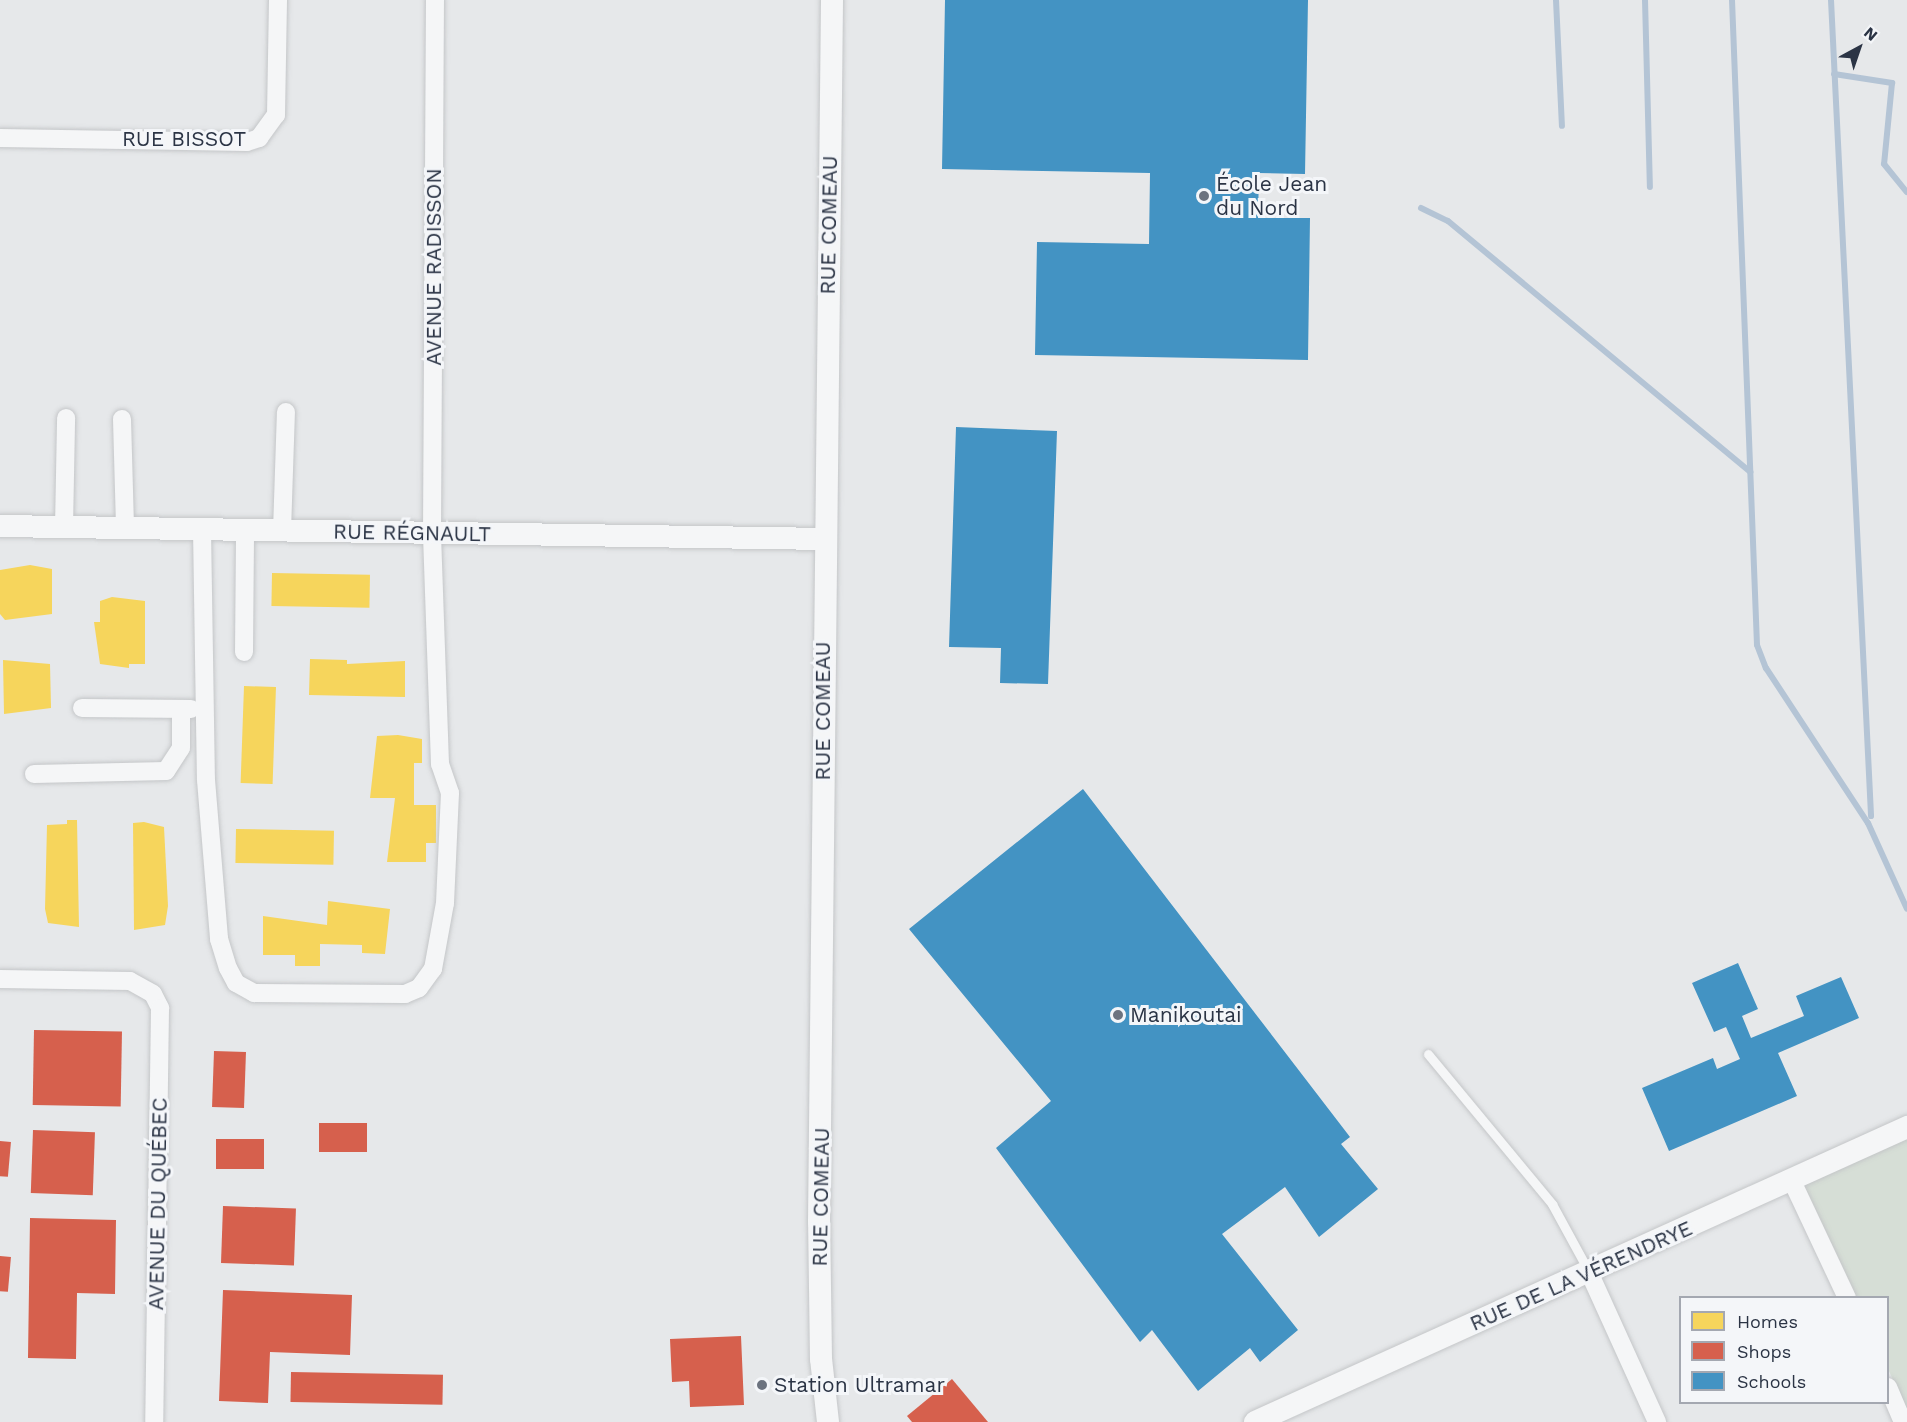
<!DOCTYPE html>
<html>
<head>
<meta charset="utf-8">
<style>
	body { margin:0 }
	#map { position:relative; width:1907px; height:1422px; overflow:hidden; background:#e6e8ea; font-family:"Work Sans",sans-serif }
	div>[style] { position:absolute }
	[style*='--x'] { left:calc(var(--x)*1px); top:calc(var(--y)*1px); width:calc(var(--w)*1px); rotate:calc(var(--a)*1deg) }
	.green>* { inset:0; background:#d6ded6 }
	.homes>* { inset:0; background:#f6d55c; transform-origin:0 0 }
	.shops>* { inset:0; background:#d6604d; transform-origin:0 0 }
	.schools>* { inset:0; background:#4393c3 }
	.stream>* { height:6px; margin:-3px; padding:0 3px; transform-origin:3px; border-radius:3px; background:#b4c4d5 }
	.roads { filter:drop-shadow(0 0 2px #c4c6c8) drop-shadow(0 0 2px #c4c6c8) }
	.service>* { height:9px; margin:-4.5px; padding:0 4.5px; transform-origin:4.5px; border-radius:4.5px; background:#f5f6f7 }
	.minor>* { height:18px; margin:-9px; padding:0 9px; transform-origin:9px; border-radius:9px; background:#f5f6f7 }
	.tertiary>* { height:22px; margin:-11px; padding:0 11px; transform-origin:11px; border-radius:11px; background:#f5f6f7 }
	.dots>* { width:16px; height:16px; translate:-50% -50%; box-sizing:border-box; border:3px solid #f4f6f9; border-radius:50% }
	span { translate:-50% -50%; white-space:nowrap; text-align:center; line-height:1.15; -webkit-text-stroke:6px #f4f6f9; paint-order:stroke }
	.street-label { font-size:21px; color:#2b3445 }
	.poi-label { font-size:21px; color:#2b3445 }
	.left { translate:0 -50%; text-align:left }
	.legend { position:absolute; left:1679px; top:1296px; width:210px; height:108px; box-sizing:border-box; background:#f4f6f9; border:2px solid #a4a8b1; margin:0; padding:8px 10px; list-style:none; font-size:18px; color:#2b3445 }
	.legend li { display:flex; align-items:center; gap:12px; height:30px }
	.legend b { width:30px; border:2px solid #a4a8b1 }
	.north { position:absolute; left:1829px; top:18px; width:60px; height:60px; -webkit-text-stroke:4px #f4f6f9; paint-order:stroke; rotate:40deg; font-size:16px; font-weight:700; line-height:24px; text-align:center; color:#2b3445 }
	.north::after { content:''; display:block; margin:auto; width:21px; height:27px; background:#2b3445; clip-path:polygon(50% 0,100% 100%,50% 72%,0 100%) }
</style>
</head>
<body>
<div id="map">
	<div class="green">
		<div style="clip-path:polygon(1907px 1129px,1907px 1410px,1888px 1369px,1888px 1298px,1853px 1297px,1797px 1180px)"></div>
	</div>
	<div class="homes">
		<div style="clip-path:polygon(30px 565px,52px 569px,52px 614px,5px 620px,0 614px,0 570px)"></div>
		<div style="left:272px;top:573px;width:98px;height:33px;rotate:1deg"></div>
		<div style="clip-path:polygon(112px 597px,145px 601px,145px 664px,129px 664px,129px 668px,100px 664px,94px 622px,100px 622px,100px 601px)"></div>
		<div style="clip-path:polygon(310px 659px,347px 660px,347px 664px,405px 661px,405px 697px,309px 695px)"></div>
		<div style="clip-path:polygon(3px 660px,50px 664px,51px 708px,4px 714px)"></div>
		<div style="left:244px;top:686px;width:32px;height:97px;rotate:2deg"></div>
		<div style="clip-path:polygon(398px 735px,422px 739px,422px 763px,414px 763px,414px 805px,436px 805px,436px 843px,426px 843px,426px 862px,387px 862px,395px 798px,370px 798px,377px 736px)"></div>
		<div style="clip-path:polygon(67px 820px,77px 820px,79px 927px,48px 923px,45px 909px,47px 825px,67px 824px)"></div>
		<div style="clip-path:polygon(144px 822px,164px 827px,168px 906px,165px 925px,134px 930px,133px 823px)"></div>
		<div style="left:236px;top:829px;width:98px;height:34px;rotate:1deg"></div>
		<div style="clip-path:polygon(328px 901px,390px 909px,385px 954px,362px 953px,362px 945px,320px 944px,320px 966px,295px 966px,295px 955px,263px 955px,263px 916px,327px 925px)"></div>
	</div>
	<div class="shops">
		<div style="left:34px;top:1030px;width:88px;height:75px;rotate:1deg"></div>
		<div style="left:214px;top:1051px;width:32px;height:56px;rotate:2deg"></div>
		<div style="left:319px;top:1123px;width:48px;height:29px"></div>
		<div style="left:33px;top:1130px;width:62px;height:63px;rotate:2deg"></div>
		<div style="left:216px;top:1139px;width:48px;height:30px"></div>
		<div style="left:0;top:1141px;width:11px;height:35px;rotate:5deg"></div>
		<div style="left:223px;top:1206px;width:73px;height:57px;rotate:2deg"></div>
		<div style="clip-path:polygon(30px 1218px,116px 1220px,115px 1294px,77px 1293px,76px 1359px,28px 1358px)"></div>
		<div style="left:0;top:1256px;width:11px;height:35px;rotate:5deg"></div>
		<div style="clip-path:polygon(223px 1290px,352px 1295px,350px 1355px,270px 1352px,268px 1403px,219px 1401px)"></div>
		<div style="clip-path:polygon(741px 1336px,744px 1405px,690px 1407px,689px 1381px,672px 1382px,670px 1339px)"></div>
		<div style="left:291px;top:1372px;width:152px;height:30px;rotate:1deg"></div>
		<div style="clip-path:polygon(952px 1379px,988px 1422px,912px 1422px,907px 1416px)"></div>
	</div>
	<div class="schools">
		<div style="clip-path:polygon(945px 0,1308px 0,1305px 174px,1259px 173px,1258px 218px,1310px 218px,1308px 360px,1035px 355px,1037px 242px,1149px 244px,1150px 173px,942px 169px)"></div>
		<div style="clip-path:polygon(956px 427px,1057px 431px,1048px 684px,1000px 683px,1001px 648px,949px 647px)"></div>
		<div style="clip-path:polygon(1083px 789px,1350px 1137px,1341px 1144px,1378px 1189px,1319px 1237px,1285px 1187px,1222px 1234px,1298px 1330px,1260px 1362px,1250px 1348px,1198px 1391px,1152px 1330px,1140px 1342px,996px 1148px,1051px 1101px,909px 929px)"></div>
		<div style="clip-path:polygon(1738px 963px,1758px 1009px,1742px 1016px,1751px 1038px,1804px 1016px,1796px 996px,1841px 977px,1859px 1018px,1778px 1053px,1797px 1096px,1669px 1151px,1642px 1088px,1713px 1058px,1717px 1069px,1740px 1059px,1726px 1027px,1714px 1032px,1692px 983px)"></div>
	</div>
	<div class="stream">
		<div style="--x:1556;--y:0;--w:126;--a:87.3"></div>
		<div style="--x:1645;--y:0;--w:187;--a:88.5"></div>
		<div style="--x:1732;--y:0;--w:645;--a:87.78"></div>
		<div style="--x:1757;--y:645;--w:25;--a:69"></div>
		<div style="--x:1766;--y:668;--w:186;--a:56.7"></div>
		<div style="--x:1868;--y:823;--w:94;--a:65.6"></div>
		<div style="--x:1831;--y:0;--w:817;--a:87.19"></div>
		<div style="--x:1834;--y:74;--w:59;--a:8.8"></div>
		<div style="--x:1892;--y:83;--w:81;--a:95.6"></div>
		<div style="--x:1884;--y:164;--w:36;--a:51"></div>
		<div style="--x:1421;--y:208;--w:30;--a:26"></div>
		<div style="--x:1448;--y:221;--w:393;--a:39.7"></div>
	</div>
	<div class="roads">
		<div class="service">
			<div style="--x:1428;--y:1054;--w:195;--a:50.4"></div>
			<div style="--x:1552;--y:1204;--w:77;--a:61.4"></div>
		</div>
		<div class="minor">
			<div style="--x:0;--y:138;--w:247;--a:0.9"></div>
			<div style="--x:247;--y:142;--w:13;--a:-18"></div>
			<div style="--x:259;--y:138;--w:29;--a:-54"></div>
			<div style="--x:276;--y:115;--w:115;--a:-89"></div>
			<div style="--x:122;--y:419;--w:109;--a:88.4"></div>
			<div style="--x:64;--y:527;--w:109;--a:-88.9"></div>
			<div style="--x:202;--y:529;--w:251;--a:89.1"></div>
			<div style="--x:206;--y:780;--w:160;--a:85.3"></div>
			<div style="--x:219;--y:939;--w:30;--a:73"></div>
			<div style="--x:228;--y:968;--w:17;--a:62"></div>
			<div style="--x:236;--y:983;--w:21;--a:29"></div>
			<div style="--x:254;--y:993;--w:151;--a:0.4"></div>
			<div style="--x:405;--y:994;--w:15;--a:-23"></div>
			<div style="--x:419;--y:988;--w:24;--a:-54"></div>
			<div style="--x:433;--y:969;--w:67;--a:-79.7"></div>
			<div style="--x:445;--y:903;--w:110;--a:-87.4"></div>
			<div style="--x:450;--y:793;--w:31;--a:-109"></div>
			<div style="--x:440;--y:764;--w:231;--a:-92"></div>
			<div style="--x:432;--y:533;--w:533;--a:-89.68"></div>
			<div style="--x:282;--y:531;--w:119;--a:-88.1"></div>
			<div style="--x:244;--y:652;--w:122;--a:-89.5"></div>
			<div style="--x:82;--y:708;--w:109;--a:0.5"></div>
			<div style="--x:34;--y:774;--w:132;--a:-1.3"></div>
			<div style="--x:166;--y:771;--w:27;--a:-57"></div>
			<div style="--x:181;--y:748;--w:39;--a:-90"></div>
			<div style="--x:0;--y:979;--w:130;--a:0.9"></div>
			<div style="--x:130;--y:981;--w:26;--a:29"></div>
			<div style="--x:153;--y:994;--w:16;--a:63"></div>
			<div style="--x:160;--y:1008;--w:414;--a:90.8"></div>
			<div style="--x:1792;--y:1181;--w:129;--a:64.8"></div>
			<div style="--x:1589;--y:1272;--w:165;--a:65.6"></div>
			<div style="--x:1888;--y:1387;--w:38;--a:67"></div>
		</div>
		<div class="tertiary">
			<div style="--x:0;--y:526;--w:824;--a:0.9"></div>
			<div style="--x:828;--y:1422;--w:63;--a:-96.3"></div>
			<div style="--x:821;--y:1359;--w:137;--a:-90.8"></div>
			<div style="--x:819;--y:1222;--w:1222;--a:-89.39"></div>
			<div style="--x:1255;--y:1422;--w:716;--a:-24.34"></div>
		</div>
	</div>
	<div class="dots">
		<div style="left:1204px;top:196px;background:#6c737f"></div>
		<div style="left:1118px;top:1015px;background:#6c737f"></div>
		<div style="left:762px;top:1385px;background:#6c737f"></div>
	</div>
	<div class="street-label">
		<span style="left:184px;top:139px">RUE BISSOT</span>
		<span style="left:829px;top:225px;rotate:-89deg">RUE COMEAU</span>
		<span style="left:434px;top:267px;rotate:-90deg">AVENUE RADISSON</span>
		<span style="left:412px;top:533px;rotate:1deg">RUE RÉGNAULT</span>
		<span style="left:823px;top:711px;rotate:-90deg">RUE COMEAU</span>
		<span style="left:821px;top:1197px;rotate:-89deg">RUE COMEAU</span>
		<span style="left:158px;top:1204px;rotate:-89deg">AVENUE DU QUÉBEC</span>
		<span style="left:1581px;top:1276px;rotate:-24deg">RUE DE LA VÉRENDRYE</span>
	</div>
	<div class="poi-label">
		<span class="left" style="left:1216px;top:196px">École Jean<br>du Nord</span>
		<span class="left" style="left:1130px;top:1015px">Manikoutai</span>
		<span class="left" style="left:774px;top:1385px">Station Ultramar</span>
	</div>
	<ul class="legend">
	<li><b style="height:16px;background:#f6d55c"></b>Homes</li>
	<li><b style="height:16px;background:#d6604d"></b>Shops</li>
	<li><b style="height:16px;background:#4393c3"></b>Schools</li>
	</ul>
	<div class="north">N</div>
</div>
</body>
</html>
